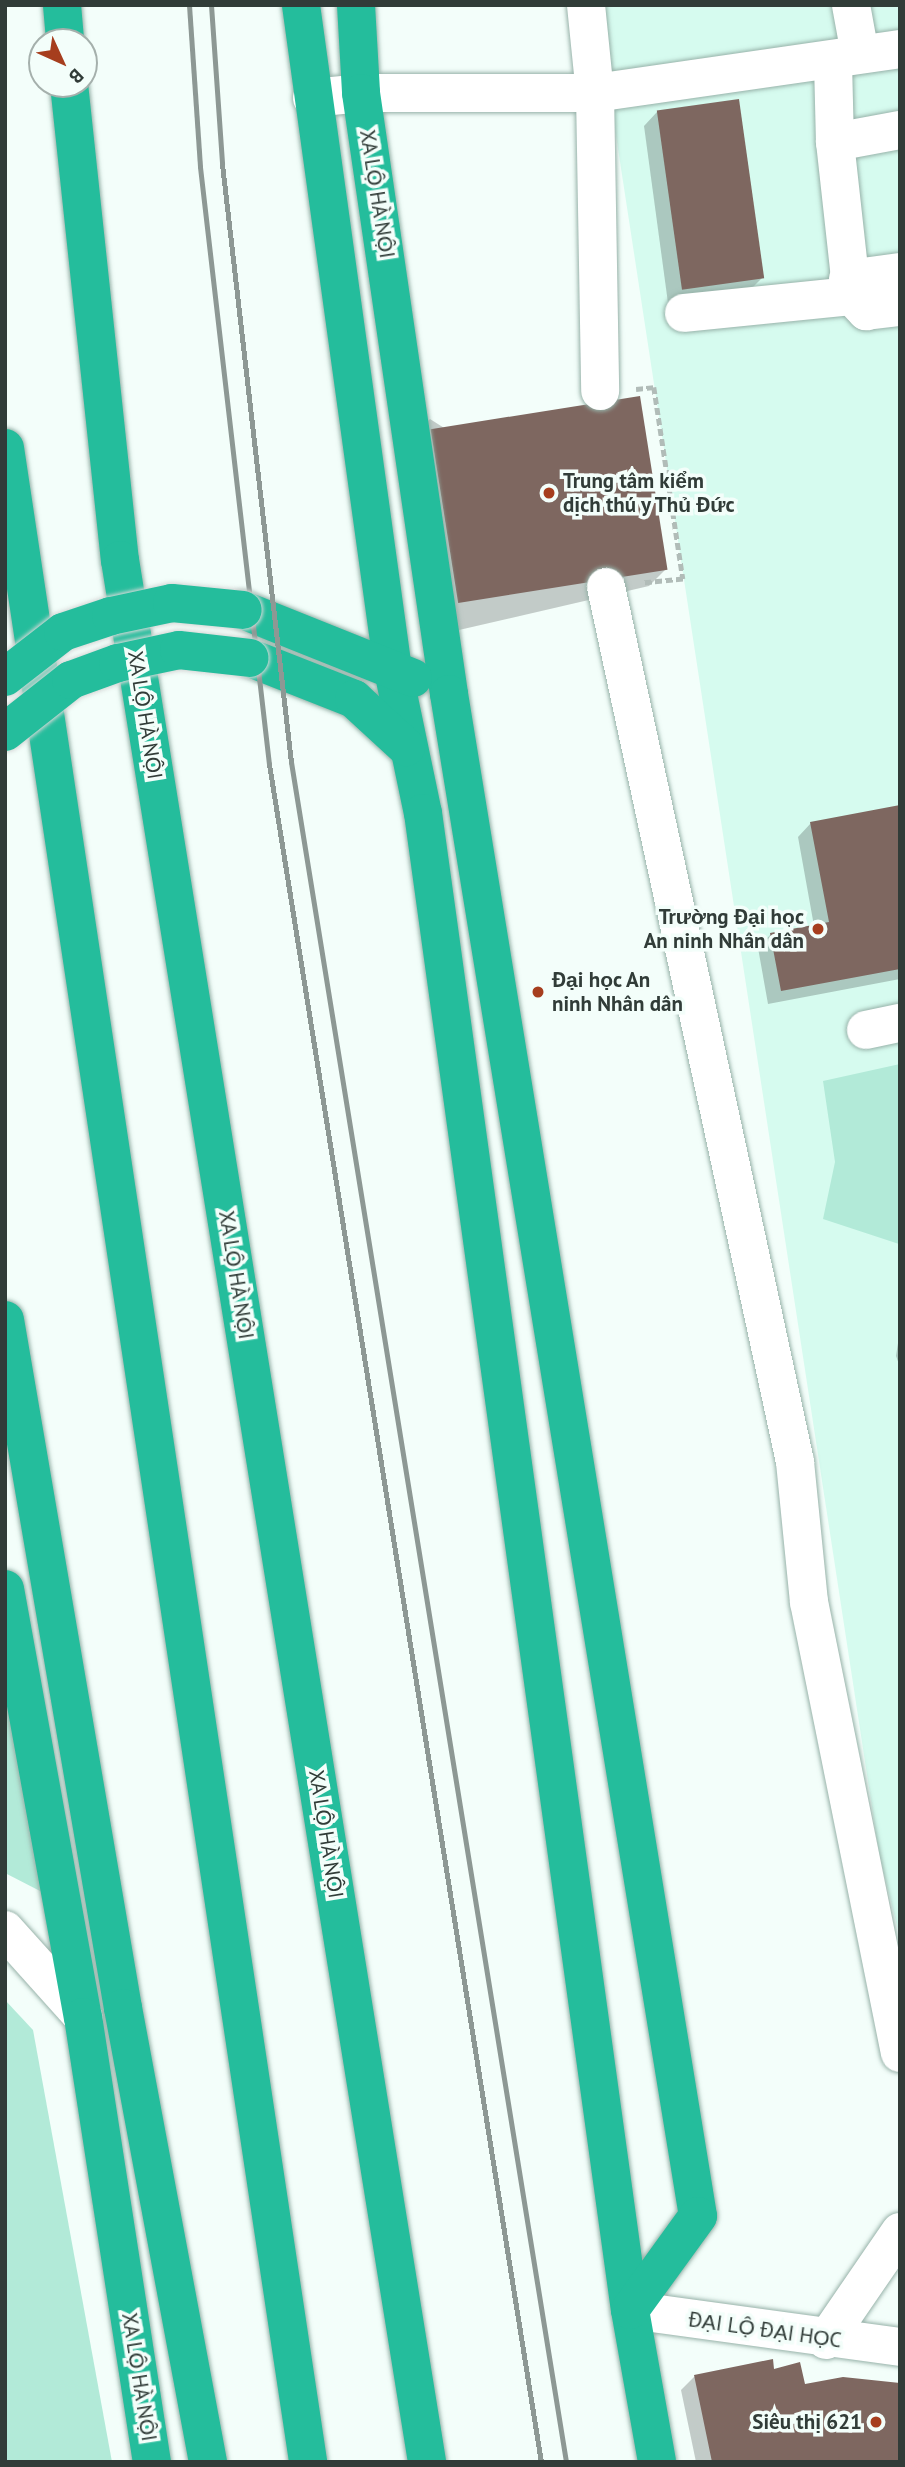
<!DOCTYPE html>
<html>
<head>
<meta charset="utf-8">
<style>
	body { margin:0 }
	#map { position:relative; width:905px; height:2467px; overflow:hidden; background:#f3fefa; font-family:"PT Sans",sans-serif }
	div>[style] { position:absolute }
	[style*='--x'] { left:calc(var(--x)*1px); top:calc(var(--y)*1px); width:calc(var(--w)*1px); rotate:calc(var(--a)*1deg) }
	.built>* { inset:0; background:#d6fbef }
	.green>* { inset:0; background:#b2ead8 }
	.shadow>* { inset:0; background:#0003 }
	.building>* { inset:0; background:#7e6760; transform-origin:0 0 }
	.path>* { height:4.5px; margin-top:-2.25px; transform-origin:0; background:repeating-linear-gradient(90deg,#b1bcb8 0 7px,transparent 0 10.5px) }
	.roads { filter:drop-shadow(0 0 2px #97b2a9) drop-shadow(0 0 2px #97b2a9) }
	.minor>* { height:38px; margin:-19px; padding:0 19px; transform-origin:19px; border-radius:19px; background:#fff }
	.highway>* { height:38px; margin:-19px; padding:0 19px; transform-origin:19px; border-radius:19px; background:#24bd9c }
	.rail>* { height:5px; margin:-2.5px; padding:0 2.5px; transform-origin:2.5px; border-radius:2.5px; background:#8d9894 }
	.bridges { filter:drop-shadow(0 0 2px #d6d8d7) drop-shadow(0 0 2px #d6d8d7) }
	.highway-bridge>* { height:38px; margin:-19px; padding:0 19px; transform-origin:19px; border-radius:19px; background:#24bd9c }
	.dots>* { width:19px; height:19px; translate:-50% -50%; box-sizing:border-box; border:4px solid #f3fefa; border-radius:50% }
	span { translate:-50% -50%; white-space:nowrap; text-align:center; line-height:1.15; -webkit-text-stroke:7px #f3fefa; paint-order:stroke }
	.street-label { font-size:21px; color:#313c38 }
	.poi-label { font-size:21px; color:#313c38; font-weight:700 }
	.left { translate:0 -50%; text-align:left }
	.right { translate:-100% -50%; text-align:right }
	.frame { position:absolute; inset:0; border:7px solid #313c38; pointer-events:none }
	.north { position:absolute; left:28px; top:28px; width:70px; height:70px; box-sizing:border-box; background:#f3fefa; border:2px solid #a5b0ac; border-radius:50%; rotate:135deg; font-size:19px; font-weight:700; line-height:28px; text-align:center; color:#313c38 }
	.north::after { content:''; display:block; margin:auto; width:24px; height:32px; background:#a63e1e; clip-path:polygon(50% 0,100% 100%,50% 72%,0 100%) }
</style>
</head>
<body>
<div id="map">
	<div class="built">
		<div style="clip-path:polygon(596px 5px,900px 5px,900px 1938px,879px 1853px)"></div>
	</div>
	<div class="green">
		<div style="clip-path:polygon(900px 1064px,900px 1287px,899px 1244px,823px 1219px,835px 1162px,823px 1081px)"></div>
		<div style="clip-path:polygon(5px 1670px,48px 1887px,40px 1891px,5px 1873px)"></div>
		<div style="clip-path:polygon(5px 2000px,33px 2030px,112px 2462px,5px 2462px)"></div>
	</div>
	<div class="shadow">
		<div style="clip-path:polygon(657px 112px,762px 278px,749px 291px,668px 303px,644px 126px)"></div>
		<div style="clip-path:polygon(430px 419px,666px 569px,649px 586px,446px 633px,413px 436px)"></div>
		<div style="clip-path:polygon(900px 807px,900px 979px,768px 1004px,758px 948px,771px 934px,814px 926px,798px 837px,811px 823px)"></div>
		<div style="clip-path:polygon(900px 1330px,900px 1367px,896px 1356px)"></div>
		<div style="clip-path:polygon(773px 2372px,804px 2387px,900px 2462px,696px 2462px,681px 2390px,694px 2377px)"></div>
	</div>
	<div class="building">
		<div style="left:739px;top:99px;width:181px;height:83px;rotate:82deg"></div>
		<div style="left:640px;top:396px;width:176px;height:212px;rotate:81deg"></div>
		<div style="clip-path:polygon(900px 805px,900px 969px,781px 991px,770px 933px,829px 922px,810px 822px)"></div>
		<div style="clip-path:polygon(773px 2359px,774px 2369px,800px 2362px,805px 2384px,843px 2377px,900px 2383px,900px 2462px,712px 2462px,694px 2375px)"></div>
	</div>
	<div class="path">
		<div style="--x:636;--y:389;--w:18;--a:-6"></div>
		<div style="--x:654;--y:387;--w:194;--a:81.4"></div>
		<div style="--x:683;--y:579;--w:41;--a:174.4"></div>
	</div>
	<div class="roads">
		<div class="minor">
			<div style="--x:586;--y:5;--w:88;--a:84.2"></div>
			<div style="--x:595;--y:93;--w:298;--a:89"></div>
			<div style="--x:851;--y:5;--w:50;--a:79.6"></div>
			<div style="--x:833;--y:62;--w:80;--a:88.6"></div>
			<div style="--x:835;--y:142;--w:155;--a:83.7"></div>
			<div style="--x:852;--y:296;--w:21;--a:47"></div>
			<div style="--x:866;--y:311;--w:34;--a:-7"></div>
			<div style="--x:312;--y:98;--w:49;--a:-5.8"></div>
			<div style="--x:361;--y:93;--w:234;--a:0"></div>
			<div style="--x:595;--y:93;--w:308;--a:-8.2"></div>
			<div style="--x:835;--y:142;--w:66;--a:-10.5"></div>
			<div style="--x:848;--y:279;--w:52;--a:-7.7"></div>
			<div style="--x:684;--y:313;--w:169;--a:-5.8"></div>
			<div style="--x:606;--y:587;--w:895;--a:77.81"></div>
			<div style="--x:795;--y:1462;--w:141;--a:84.3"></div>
			<div style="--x:809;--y:1602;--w:460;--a:78.6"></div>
			<div style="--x:866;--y:1030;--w:35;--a:-12"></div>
			<div style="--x:5;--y:1930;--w:117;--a:48.1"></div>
			<div style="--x:630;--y:2310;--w:273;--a:7.8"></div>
			<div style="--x:826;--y:2340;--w:131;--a:-55.6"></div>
		</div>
		<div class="highway">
			<div style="--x:62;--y:5;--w:37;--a:85"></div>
			<div style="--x:301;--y:5;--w:671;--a:82.12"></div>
			<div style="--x:393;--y:670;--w:146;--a:78.2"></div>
			<div style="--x:423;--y:813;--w:1511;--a:82.13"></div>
			<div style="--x:630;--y:2310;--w:154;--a:79.9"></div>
			<div style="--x:356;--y:5;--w:88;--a:86.7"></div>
			<div style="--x:361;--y:93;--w:607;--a:81.67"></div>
			<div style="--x:449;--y:694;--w:1542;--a:80.71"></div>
			<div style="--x:698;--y:2216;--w:116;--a:125.9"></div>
			<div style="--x:69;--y:84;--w:479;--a:83.9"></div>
			<div style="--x:120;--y:560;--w:1927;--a:80.83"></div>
			<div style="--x:5;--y:448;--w:2037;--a:81.44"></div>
			<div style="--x:243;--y:610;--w:183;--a:21.8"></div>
			<div style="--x:250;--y:658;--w:112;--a:21.5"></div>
			<div style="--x:354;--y:699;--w:71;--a:42.7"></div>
			<div style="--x:5;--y:1320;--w:698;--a:80.27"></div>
			<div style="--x:123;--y:2008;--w:462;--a:79.4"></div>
			<div style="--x:5;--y:1589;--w:435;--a:79.7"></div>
			<div style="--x:83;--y:2017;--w:450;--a:81.2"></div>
		</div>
	</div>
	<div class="rail">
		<div style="--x:189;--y:5;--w:162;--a:86.1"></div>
		<div style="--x:200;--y:167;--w:601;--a:83.41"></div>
		<div style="--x:269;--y:764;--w:1720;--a:80.9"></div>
		<div style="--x:211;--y:5;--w:159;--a:86"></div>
		<div style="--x:222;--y:164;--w:602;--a:83.42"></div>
		<div style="--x:291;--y:762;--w:1722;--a:80.81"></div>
	</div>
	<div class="bridges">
		<div class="highway-bridge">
			<div style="--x:5;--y:677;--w:73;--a:-37.8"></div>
			<div style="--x:63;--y:632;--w:51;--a:-18.4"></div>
			<div style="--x:111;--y:616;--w:62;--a:-12"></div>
			<div style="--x:172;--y:603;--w:71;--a:5.6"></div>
			<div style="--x:5;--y:732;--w:84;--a:-38.2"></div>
			<div style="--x:71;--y:680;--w:50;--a:-19.9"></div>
			<div style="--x:118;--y:663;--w:62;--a:-12"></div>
			<div style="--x:179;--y:650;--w:71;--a:6.4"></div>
		</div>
	</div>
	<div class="dots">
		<div style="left:549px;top:493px;background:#a63e1e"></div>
		<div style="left:818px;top:929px;background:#a63e1e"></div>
		<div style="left:538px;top:992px;background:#a63e1e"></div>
		<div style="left:876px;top:2422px;background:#a63e1e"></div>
	</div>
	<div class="street-label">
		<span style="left:377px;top:194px;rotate:81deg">XA LỘ HÀ NỘI</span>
		<span style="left:145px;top:715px;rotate:81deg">XA LỘ HÀ NỘI</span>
		<span style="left:236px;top:1275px;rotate:81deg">XA LỘ HÀ NỘI</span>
		<span style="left:326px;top:1834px;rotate:81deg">XA LỘ HÀ NỘI</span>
		<span style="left:765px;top:2330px;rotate:8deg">ĐẠI LỘ ĐẠI HỌC</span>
		<span style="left:139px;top:2377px;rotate:81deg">XA LỘ HÀ NỘI</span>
	</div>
	<div class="poi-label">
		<span class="left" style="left:563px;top:493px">Trung tâm kiểm<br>dịch thú y Thủ Đức</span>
		<span class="right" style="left:804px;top:929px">Trường Đại học<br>An ninh Nhân dân</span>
		<span class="left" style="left:552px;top:992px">Đại học An<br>ninh Nhân dân</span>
		<span class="right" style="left:862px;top:2422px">Siêu thị 621</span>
	</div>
	<div class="frame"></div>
	<div class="north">B</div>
</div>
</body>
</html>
